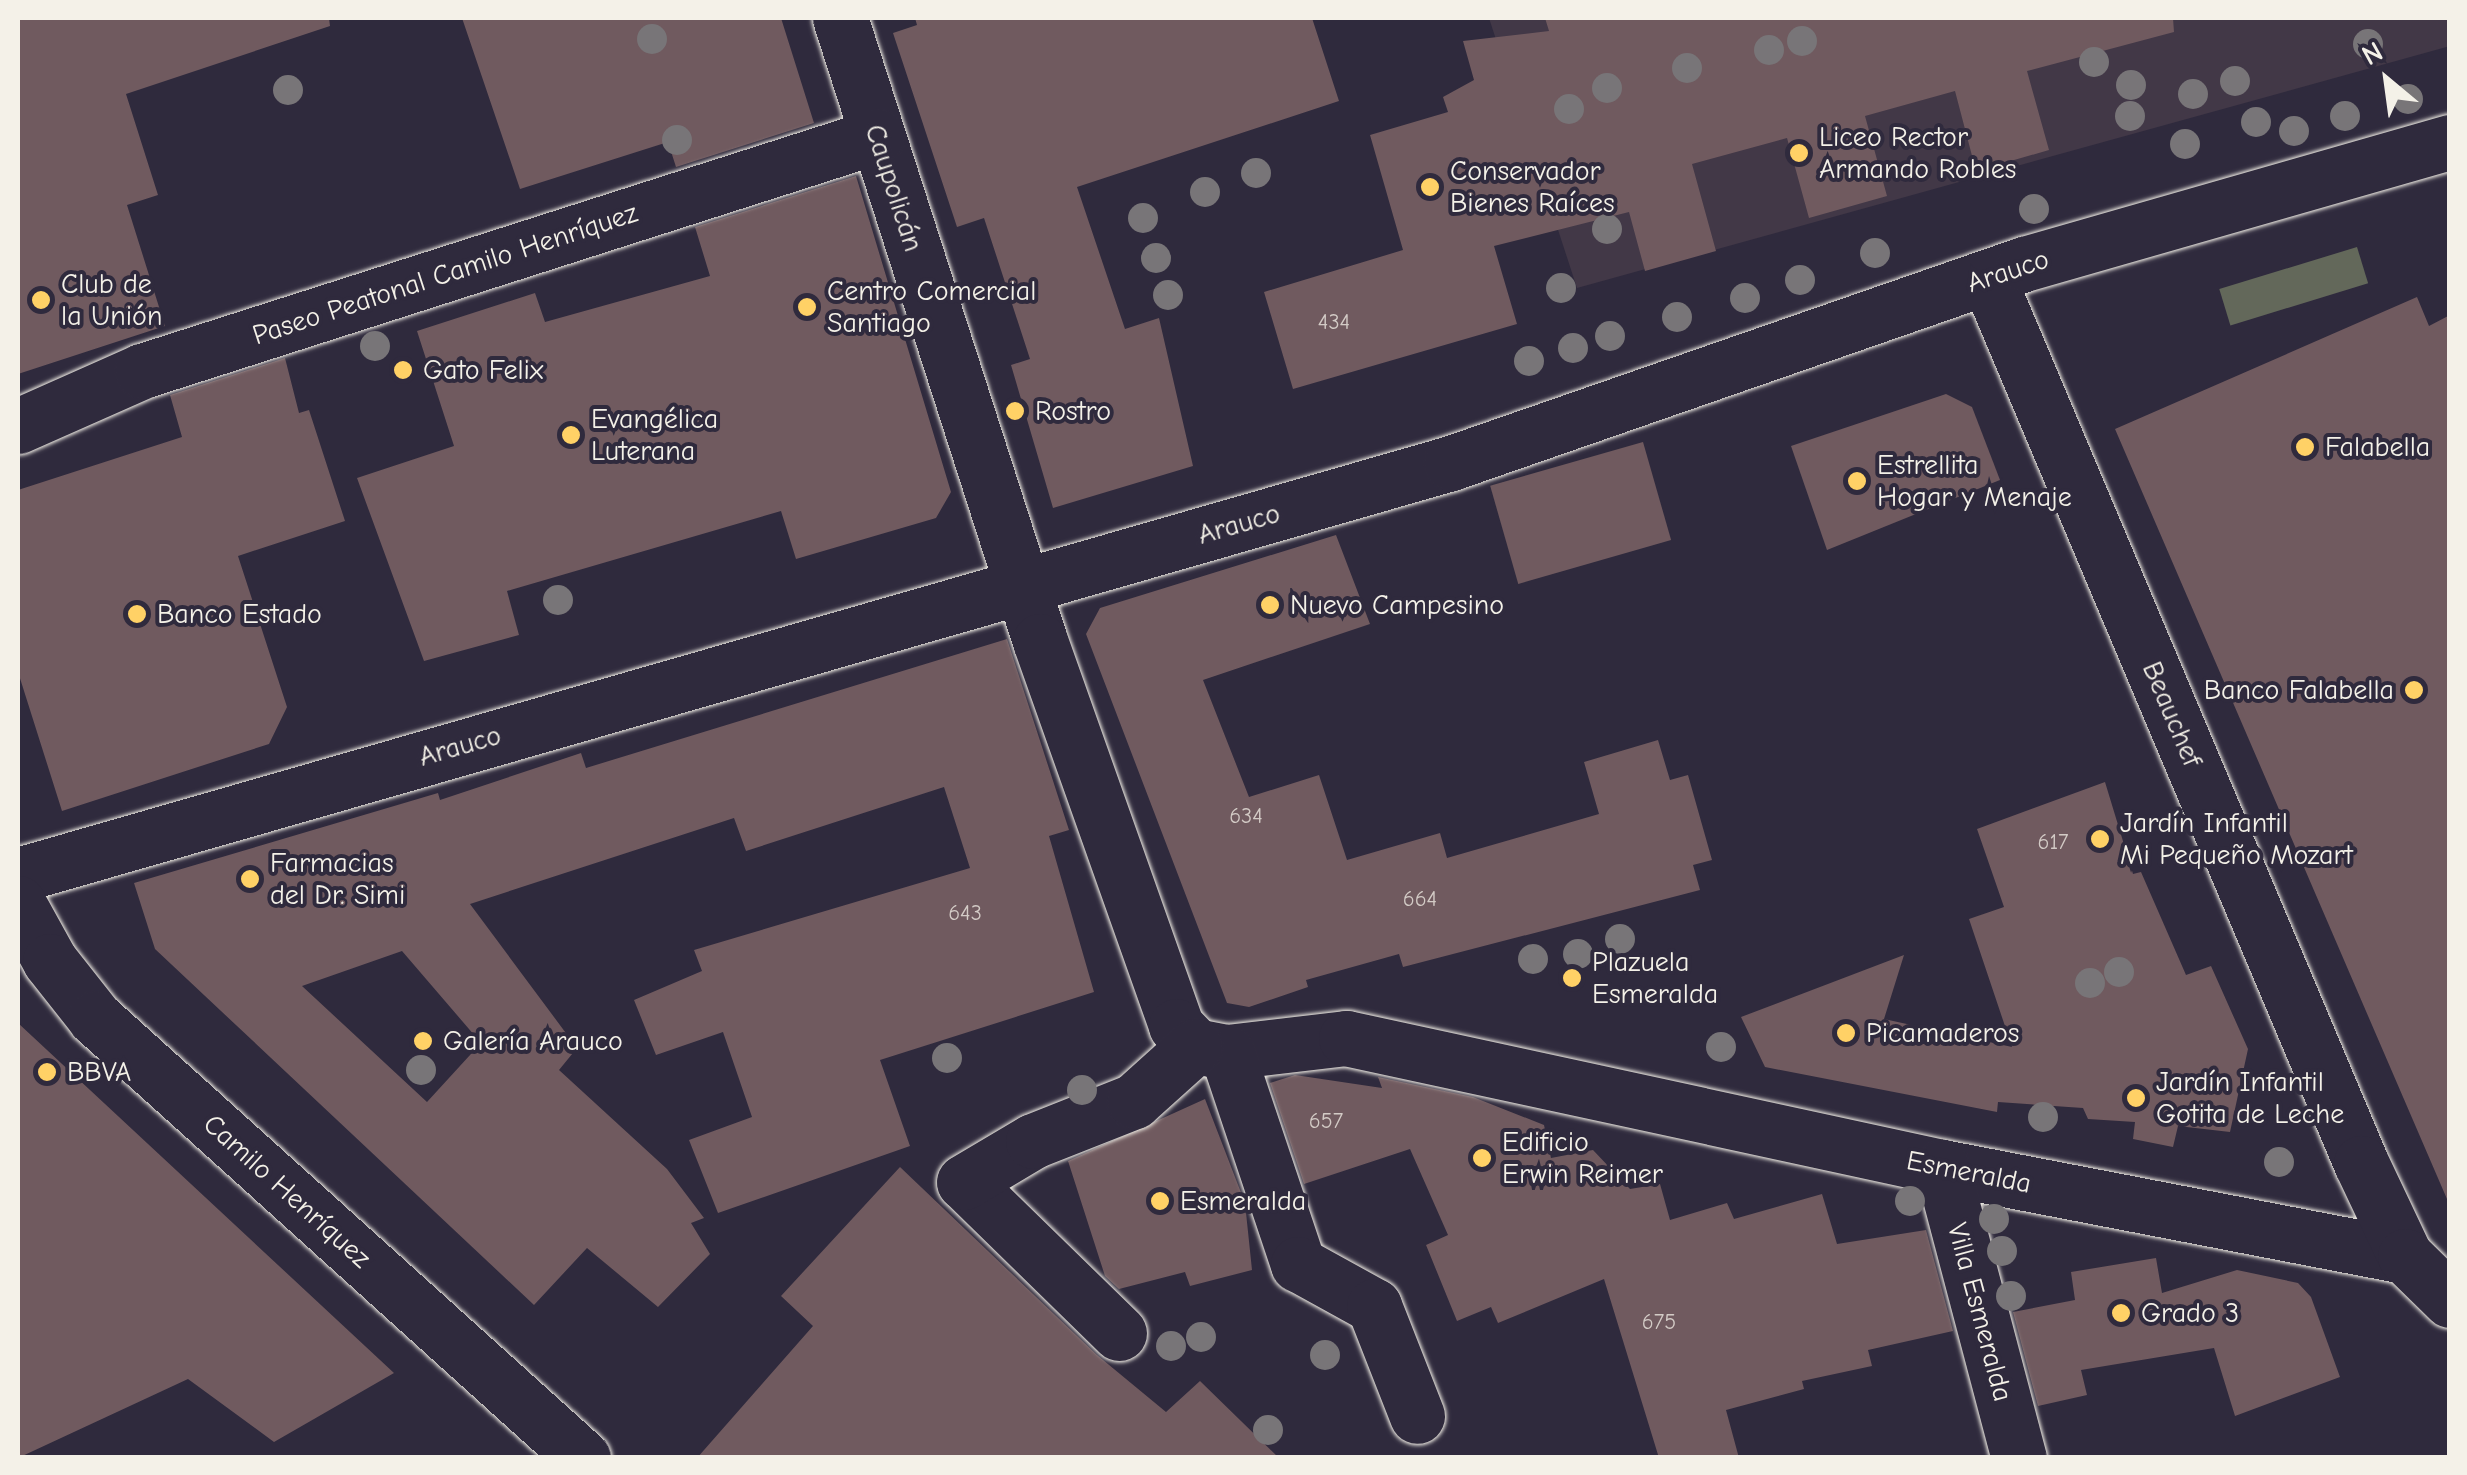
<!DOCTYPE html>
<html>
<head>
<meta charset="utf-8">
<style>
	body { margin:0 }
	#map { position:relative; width:2467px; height:1475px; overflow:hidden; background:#2f2a3d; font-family:"Comic Neue",sans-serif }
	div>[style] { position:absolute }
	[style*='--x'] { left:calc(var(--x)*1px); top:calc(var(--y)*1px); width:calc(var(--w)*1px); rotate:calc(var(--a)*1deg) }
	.built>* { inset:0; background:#423847 }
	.green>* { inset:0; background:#63685a; transform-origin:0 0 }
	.building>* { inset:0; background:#705a5f; transform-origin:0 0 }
	.roads { filter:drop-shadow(0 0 2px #f4f1e8) drop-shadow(0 0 2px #f4f1e8) }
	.minor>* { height:55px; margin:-27.5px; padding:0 27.5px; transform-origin:27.5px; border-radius:27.5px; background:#2f2a3d }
	.trees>* { width:30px; height:30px; margin:-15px; border-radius:50%; background:#787578 }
	.dots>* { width:28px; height:28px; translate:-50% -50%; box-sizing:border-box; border:5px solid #2f2a3d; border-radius:50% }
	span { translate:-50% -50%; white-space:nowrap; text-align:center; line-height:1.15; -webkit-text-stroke:8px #2f2a3d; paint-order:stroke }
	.number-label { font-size:22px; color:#d3cbc6 }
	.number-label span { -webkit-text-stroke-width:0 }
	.poi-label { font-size:28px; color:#f4f1e8 }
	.left { translate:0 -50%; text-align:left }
	.right { translate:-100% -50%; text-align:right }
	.street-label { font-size:28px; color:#f4f1e8 }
	.frame { position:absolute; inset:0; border:20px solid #f4f1e8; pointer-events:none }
	.north { position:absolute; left:2337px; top:30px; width:100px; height:100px; -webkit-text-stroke:8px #2f2a3d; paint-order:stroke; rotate:331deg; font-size:28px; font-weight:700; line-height:40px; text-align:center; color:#f4f1e8 }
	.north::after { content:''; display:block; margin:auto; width:35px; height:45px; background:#f4f1e8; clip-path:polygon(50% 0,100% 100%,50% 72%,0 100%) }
</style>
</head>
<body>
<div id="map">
	<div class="built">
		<div style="clip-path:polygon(1489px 18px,2449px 18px,2450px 46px,1577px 288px)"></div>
	</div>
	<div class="green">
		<div style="left:2357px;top:247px;width:38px;height:144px;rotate:73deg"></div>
	</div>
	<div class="building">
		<div style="clip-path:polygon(18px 18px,329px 18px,330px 26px,126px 94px,158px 195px,127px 205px,165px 326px,18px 374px)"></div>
		<div style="clip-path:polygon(462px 18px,781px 18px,814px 123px,676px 167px,668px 142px,520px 189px)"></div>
		<div style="clip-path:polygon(915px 18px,1312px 18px,1339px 101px,1077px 187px,1125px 329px,1159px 318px,1193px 466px,1053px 508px,1011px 365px,1030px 359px,984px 218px,957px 227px,893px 33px,917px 25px)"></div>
		<div style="clip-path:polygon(1545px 18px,2173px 18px,2174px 32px,2027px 71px,2049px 150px,1976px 171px,1955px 91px,1865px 116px,1887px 196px,1809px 218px,1787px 138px,1692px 164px,1716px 251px,1645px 271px,1629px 212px,1494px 246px,1517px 324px,1293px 389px,1264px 292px,1403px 250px,1370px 135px,1448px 112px,1443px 97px,1474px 80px,1463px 41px,1549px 31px)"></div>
		<div style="clip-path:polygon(856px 176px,951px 492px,936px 518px,796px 559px,781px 511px,507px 591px,519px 635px,424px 661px,357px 478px,454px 446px,417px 331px,535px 293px,545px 322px,710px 276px,695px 227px)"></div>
		<div style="clip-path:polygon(2417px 297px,2429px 326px,2450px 315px,2450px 1206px,2115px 429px)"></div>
		<div style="clip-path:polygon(285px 358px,299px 413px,309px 410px,345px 521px,238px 556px,287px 707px,269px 744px,62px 811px,18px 672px,18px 490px,182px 437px,170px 395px)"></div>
		<div style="clip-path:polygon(1946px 394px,1972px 407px,2000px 480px,1827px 550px,1791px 446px)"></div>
		<div style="left:1643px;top:442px;width:102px;height:159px;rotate:74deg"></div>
		<div style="clip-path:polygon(1336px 535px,1370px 624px,1203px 680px,1249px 797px,1319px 775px,1347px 860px,1440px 833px,1447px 858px,1599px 814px,1584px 762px,1658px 740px,1670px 780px,1688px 775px,1712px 860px,1693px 865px,1700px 890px,1403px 967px,1399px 954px,1306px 980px,1308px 987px,1249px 1007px,1227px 1003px,1086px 634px,1100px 608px)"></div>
		<div style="clip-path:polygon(evenodd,1007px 639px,1069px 830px,1049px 836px,1094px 992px,880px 1060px,910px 1146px,718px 1213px,689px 1140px,752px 1117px,723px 1032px,656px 1055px,634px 1000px,702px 971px,694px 950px,970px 868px,944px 787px,746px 851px,734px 818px,470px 904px,577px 1048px,559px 1070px,667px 1169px,704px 1218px,691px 1223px,710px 1254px,658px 1307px,587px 1248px,534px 1305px,155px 949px,134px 883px,438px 793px,440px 800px,581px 753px,586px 768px,1007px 639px,402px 951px,481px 1043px,427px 1102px,302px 986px,402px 951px)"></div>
		<div style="clip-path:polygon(2105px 782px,2133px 874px,2141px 872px,2186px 975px,2211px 966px,2248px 1049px,2230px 1132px,2178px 1126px,2173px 1147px,2133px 1139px,2135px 1122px,2088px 1119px,2083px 1108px,1998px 1102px,1997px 1112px,1765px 1067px,1741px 1017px,1904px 955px,1884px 1019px,2012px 1047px,1969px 919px,2004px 907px,1977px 829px)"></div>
		<div style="clip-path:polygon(18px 1023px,394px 1373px,274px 1442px,188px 1379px,18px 1458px)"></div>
		<div style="clip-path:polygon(1295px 1075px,1382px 1088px,1378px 1077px,1473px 1097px,1544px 1125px,1551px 1158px,1593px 1150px,1630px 1189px,1660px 1184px,1670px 1220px,1727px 1203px,1734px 1219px,1822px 1194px,1837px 1244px,1926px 1230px,1953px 1331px,1868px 1350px,1872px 1366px,1802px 1381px,1804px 1389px,1726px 1410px,1739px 1458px,1659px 1458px,1604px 1279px,1498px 1323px,1491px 1307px,1457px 1321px,1426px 1245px,1448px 1235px,1410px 1149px,1304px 1184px,1270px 1083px)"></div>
		<div style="clip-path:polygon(1205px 1099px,1245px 1203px,1252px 1270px,1190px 1286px,1185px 1272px,1119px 1289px,1105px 1276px,1068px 1161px)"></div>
		<div style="clip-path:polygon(900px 1167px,1097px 1355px,1166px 1412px,1200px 1381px,1279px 1458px,697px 1458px,813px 1326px,781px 1296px)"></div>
		<div style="clip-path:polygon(2156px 1258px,2162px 1293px,2237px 1270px,2298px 1283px,2311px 1297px,2340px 1377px,2235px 1416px,2214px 1348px,2081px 1370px,2087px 1395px,2038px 1406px,2013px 1312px,2075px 1300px,2071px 1272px)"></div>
	</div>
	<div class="roads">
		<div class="minor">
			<div style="--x:840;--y:18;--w:654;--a:72.2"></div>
			<div style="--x:1040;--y:641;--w:408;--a:70.5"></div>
			<div style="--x:1176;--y:1026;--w:28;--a:46"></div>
			<div style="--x:1195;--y:1046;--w:33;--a:11"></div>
			<div style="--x:1227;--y:1052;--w:120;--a:-6.7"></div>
			<div style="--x:1346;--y:1038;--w:610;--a:12.21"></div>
			<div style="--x:1942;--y:1167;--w:471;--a:10.9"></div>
			<div style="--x:1988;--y:278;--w:960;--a:67.15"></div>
			<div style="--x:2361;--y:1163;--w:103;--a:64.7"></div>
			<div style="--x:2405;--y:1256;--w:63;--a:44.4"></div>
			<div style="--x:18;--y:426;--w:136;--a:-23.9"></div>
			<div style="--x:142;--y:371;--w:772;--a:-17.73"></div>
			<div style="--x:18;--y:875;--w:1491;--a:-16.04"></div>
			<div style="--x:1451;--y:463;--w:607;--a:-19.15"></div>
			<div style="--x:2024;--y:264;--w:443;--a:-16"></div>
			<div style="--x:18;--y:903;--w:66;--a:61.1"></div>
			<div style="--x:50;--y:961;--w:73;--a:51.7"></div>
			<div style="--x:95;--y:1018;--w:657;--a:42.04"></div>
			<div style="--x:1227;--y:1052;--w:224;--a:71.5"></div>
			<div style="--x:1298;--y:1264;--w:87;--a:28.9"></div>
			<div style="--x:1374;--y:1306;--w:118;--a:68.6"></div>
			<div style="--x:1942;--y:1167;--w:301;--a:75.2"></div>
			<div style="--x:1119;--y:1333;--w:216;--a:-135.7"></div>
			<div style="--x:964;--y:1182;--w:80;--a:-30.7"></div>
			<div style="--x:1033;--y:1141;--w:109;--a:-21.6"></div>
			<div style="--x:1134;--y:1101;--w:82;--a:-42"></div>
		</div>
	</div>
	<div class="trees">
		<div style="left:652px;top:39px"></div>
		<div style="left:1802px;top:41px"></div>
		<div style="left:2368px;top:44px"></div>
		<div style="left:1769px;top:50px"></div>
		<div style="left:2094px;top:62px"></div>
		<div style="left:1687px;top:68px"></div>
		<div style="left:2235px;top:81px"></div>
		<div style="left:2131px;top:85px"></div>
		<div style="left:1607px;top:88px"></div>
		<div style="left:288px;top:90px"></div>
		<div style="left:2193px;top:94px"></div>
		<div style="left:2408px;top:99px"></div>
		<div style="left:1569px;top:109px"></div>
		<div style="left:2130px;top:116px"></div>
		<div style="left:2345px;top:116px"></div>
		<div style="left:2256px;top:122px"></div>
		<div style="left:2294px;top:131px"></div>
		<div style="left:677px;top:140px"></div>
		<div style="left:2185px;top:144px"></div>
		<div style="left:1256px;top:173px"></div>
		<div style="left:1205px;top:192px"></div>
		<div style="left:2034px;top:209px"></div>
		<div style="left:1143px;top:218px"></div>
		<div style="left:1607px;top:229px"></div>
		<div style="left:1875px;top:253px"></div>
		<div style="left:1156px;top:258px"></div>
		<div style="left:1800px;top:280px"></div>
		<div style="left:1561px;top:288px"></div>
		<div style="left:1168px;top:295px"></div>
		<div style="left:1745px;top:298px"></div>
		<div style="left:1677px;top:317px"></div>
		<div style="left:1610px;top:336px"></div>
		<div style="left:375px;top:346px"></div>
		<div style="left:1573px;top:348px"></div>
		<div style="left:1529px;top:361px"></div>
		<div style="left:558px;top:600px"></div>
		<div style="left:1620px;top:939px"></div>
		<div style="left:1578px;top:954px"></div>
		<div style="left:1533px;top:959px"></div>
		<div style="left:2119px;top:972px"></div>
		<div style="left:2090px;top:983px"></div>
		<div style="left:1721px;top:1047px"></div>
		<div style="left:947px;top:1058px"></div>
		<div style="left:421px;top:1070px"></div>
		<div style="left:1082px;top:1090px"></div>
		<div style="left:2043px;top:1117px"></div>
		<div style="left:2279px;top:1162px"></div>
		<div style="left:1910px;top:1201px"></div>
		<div style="left:1994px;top:1219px"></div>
		<div style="left:2002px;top:1251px"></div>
		<div style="left:2011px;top:1296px"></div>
		<div style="left:1201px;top:1337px"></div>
		<div style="left:1171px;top:1346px"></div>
		<div style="left:1325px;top:1355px"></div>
		<div style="left:1268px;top:1430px"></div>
	</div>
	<div class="dots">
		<div style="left:1799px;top:153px;background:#ffd166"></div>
		<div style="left:1430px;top:187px;background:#ffd166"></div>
		<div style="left:41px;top:300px;background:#ffd166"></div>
		<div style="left:807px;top:307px;background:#ffd166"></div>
		<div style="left:403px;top:370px;background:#ffd166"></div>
		<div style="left:1015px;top:411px;background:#ffd166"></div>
		<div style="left:571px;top:435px;background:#ffd166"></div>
		<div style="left:2305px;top:447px;background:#ffd166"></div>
		<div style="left:1857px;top:481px;background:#ffd166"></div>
		<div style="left:1270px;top:605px;background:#ffd166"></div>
		<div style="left:137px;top:614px;background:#ffd166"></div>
		<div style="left:2414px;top:690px;background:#ffd166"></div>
		<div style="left:2100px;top:839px;background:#ffd166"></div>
		<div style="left:250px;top:879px;background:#ffd166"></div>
		<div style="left:1572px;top:978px;background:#ffd166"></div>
		<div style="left:1846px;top:1033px;background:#ffd166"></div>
		<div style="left:423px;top:1041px;background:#ffd166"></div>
		<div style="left:47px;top:1072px;background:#ffd166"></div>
		<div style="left:2136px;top:1098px;background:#ffd166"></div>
		<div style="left:1482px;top:1158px;background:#ffd166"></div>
		<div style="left:1160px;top:1201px;background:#ffd166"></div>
		<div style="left:2121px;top:1313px;background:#ffd166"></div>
	</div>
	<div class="number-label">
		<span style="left:1334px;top:323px">434</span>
		<span style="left:1246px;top:817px">634</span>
		<span style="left:2053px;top:843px">617</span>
		<span style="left:1420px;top:900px">664</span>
		<span style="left:965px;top:914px">643</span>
		<span style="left:1326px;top:1122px">657</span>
		<span style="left:1659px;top:1323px">675</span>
	</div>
	<div class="poi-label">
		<span class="left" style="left:1819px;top:153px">Liceo Rector<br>Armando Robles</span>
		<span class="left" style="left:1450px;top:187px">Conservador<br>Bienes Raíces</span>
		<span class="left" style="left:61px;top:300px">Club de<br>la Unión</span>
		<span class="left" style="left:827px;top:307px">Centro Comercial<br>Santiago</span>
		<span class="left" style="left:423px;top:370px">Gato Felix</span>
		<span class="left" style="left:1035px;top:411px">Rostro</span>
		<span class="left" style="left:591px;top:435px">Evangélica<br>Luterana</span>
		<span class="left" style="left:2325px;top:447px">Falabella</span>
		<span class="left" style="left:1877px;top:481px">Estrellita<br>Hogar y Menaje</span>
		<span class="left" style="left:1290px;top:605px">Nuevo Campesino</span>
		<span class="left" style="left:157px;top:614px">Banco Estado</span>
		<span class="right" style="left:2394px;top:690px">Banco Falabella</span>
		<span class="left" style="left:2120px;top:839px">Jardín Infantil<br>Mi Pequeño Mozart</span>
		<span class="left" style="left:270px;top:879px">Farmacias<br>del Dr. Simi</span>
		<span class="left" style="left:1592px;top:978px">Plazuela<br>Esmeralda</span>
		<span class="left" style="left:1866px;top:1033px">Picamaderos</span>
		<span class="left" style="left:443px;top:1041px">Galería Arauco</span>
		<span class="left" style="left:67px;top:1072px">BBVA</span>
		<span class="left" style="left:2156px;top:1098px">Jardín Infantil<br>Gotita de Leche</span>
		<span class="left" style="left:1502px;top:1158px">Edificio<br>Erwin Reimer</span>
		<span class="left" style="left:1180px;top:1201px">Esmeralda</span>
		<span class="left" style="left:2141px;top:1313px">Grado 3</span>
	</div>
	<div class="street-label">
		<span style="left:894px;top:188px;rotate:72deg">Caupolicán</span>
		<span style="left:2008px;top:271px;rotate:-18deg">Arauco</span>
		<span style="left:445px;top:274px;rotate:-18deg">Paseo Peatonal Camilo Henríquez</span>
		<span style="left:1239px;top:524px;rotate:-16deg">Arauco</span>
		<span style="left:2172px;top:714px;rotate:67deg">Beauchef</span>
		<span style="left:460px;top:746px;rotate:-16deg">Arauco</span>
		<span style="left:1969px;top:1172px;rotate:11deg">Esmeralda</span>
		<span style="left:287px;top:1191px;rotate:42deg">Camilo Henríquez</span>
		<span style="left:1980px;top:1312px;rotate:75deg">Villa Esmeralda</span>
	</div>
	<div class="frame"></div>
	<div class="north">N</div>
</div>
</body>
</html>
